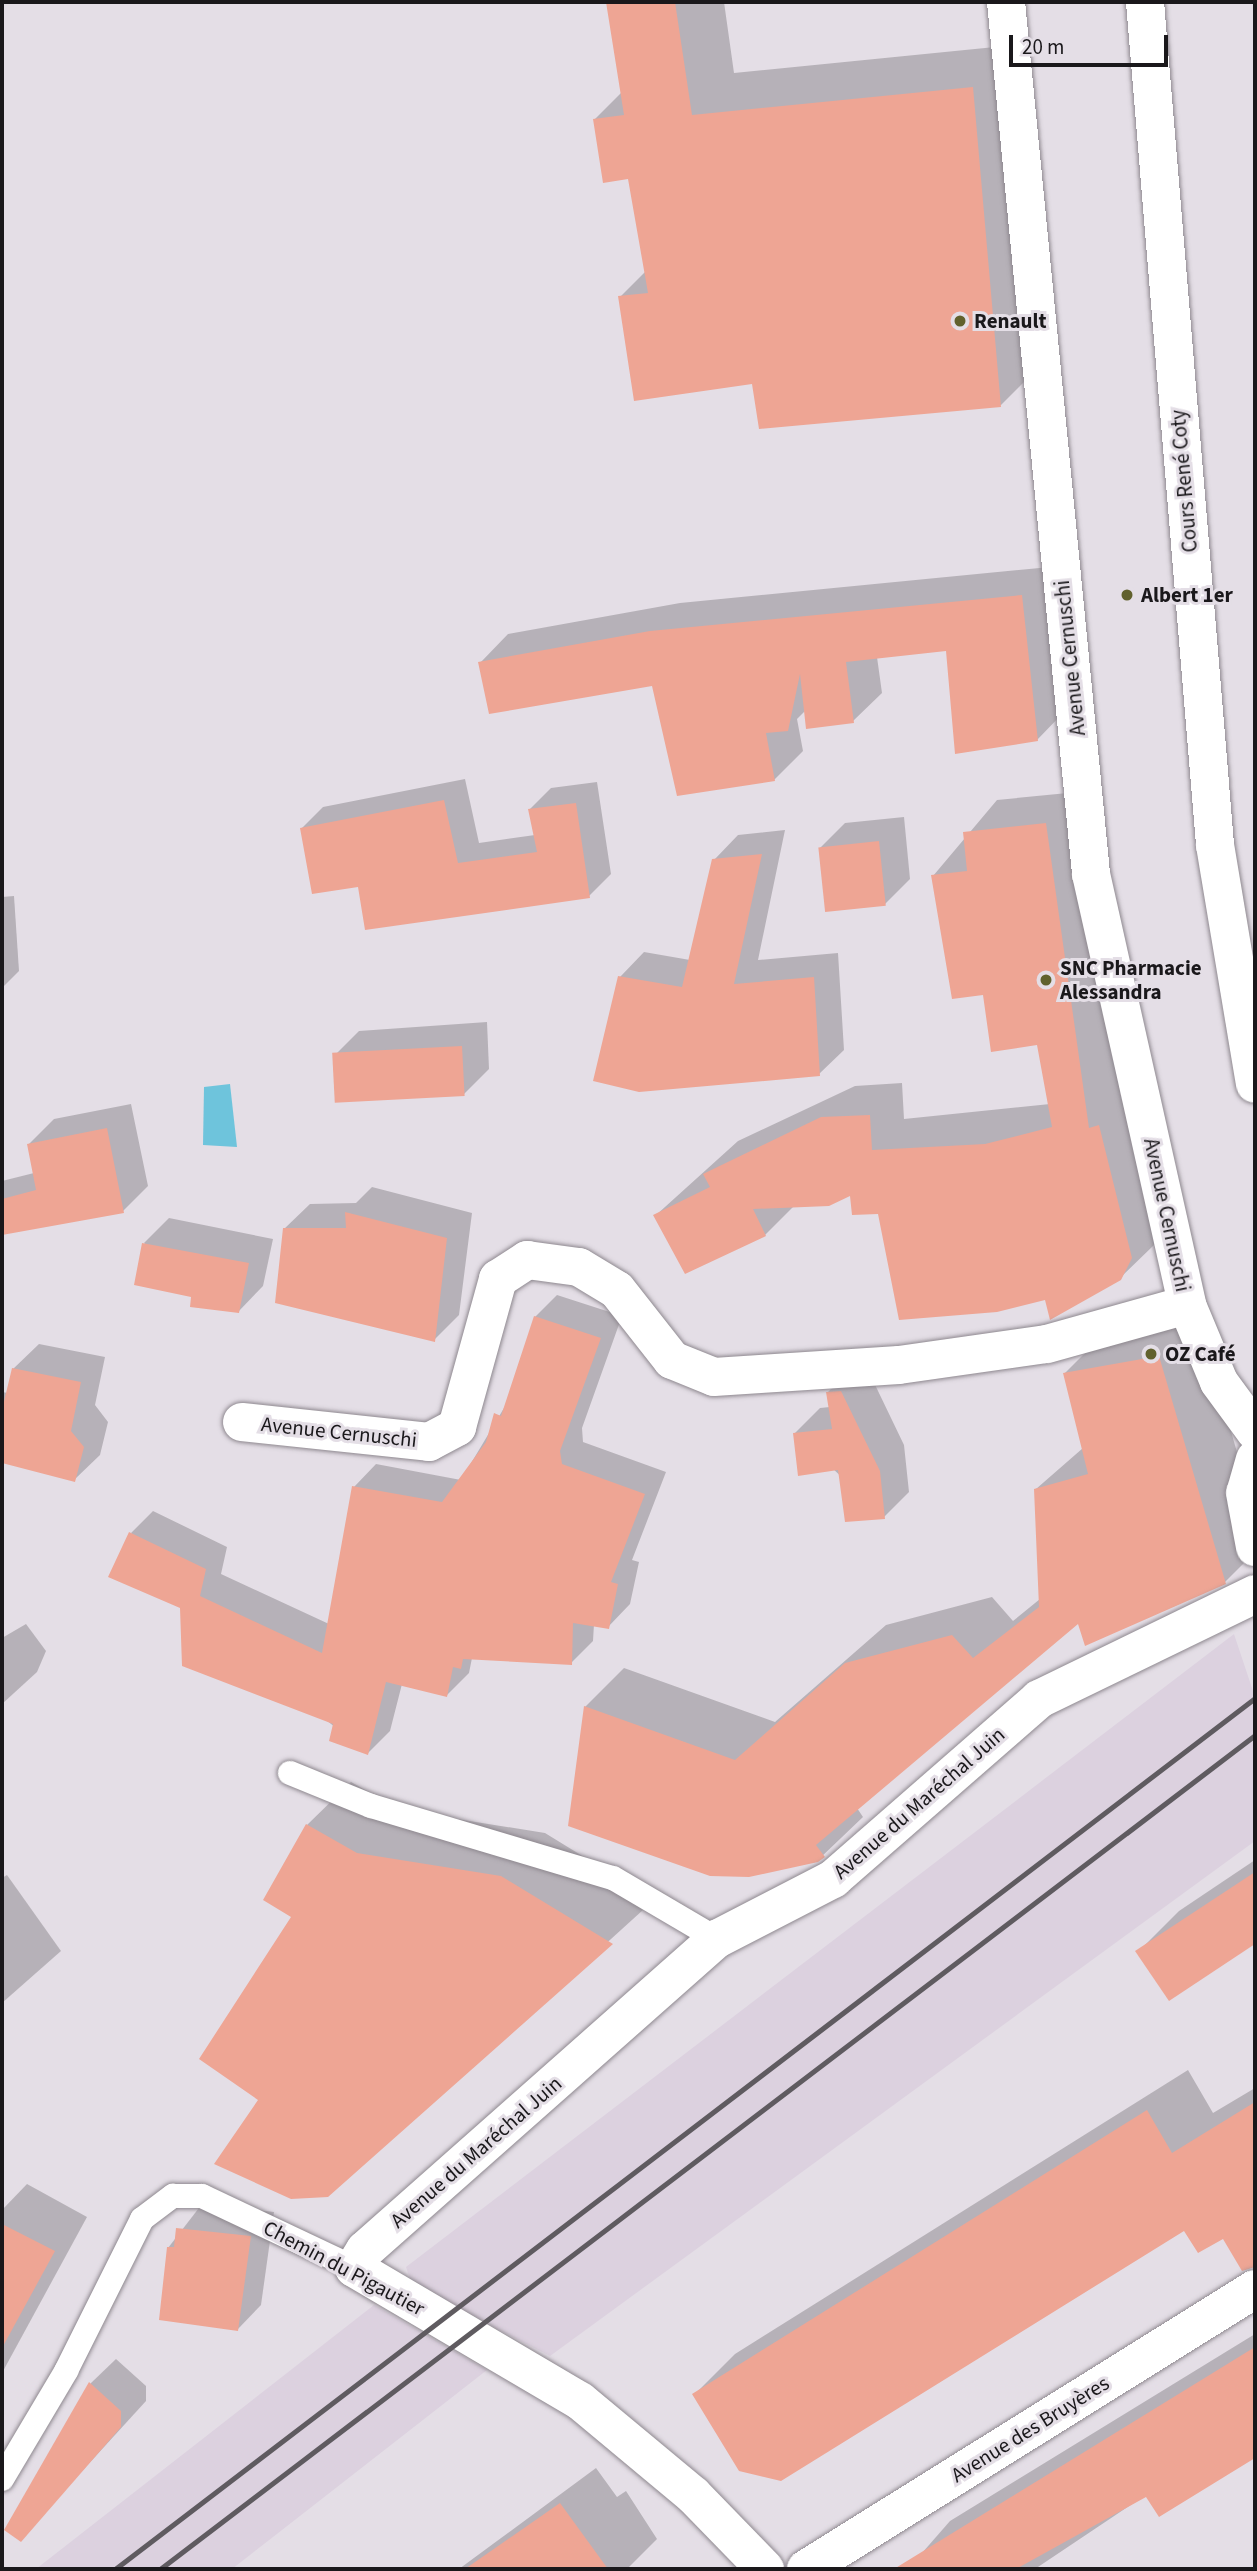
<!DOCTYPE html>
<html>
<head>
<meta charset="utf-8">
<style>
	body { margin:0 }
	#map { position:relative; width:1257px; height:2571px; overflow:hidden; background:#e4dee6; font-family:"Source Sans 3",sans-serif }
	div>[style] { position:absolute }
	[style*='--x'] { left:calc(var(--x)*1px); top:calc(var(--y)*1px); width:calc(var(--w)*1px); rotate:calc(var(--a)*1deg) }
	.built>* { inset:0; background:#dcd1df }
	.water>* { inset:0; background:#6ec4dc }
	.shadow>* { inset:0; background:#0003 }
	.building>* { inset:0; background:#eea594; transform-origin:0 0 }
	.roads { filter:drop-shadow(0 0 2px #8e888f) drop-shadow(0 0 2px #8e888f) }
	.lane>* { height:24px; margin:-12px; padding:0 12px; transform-origin:12px; border-radius:12px; background:#fff }
	.street>* { height:38px; margin:-19px; padding:0 19px; transform-origin:19px; border-radius:19px; background:#fff }
	.secondary>* { height:38px; margin:-19px; padding:0 19px; transform-origin:19px; border-radius:19px; background:#fff }
	.rail>* { height:5px; margin:-2.5px; padding:0 2.5px; transform-origin:2.5px; border-radius:2.5px; background:#5f5b60 }
	.dots>* { width:19px; height:19px; translate:-50% -50%; box-sizing:border-box; border:4px solid #e4dee6; border-radius:50% }
	span { translate:-50% -50%; white-space:nowrap; text-align:center; line-height:1.15; -webkit-text-stroke:6px #e4dee6; paint-order:stroke }
	.poi-label { font-size:21px; color:#1a181b; font-weight:700 }
	.left { translate:0 -50%; text-align:left }
	.street-label { font-size:21px; color:#1a181b }
	.frame { position:absolute; inset:0; border:4px solid #1a181b; pointer-events:none }
	.scale { position:absolute; left:1009px; top:35px; width:159px; height:32px; box-sizing:border-box; border:4px solid #1a181b; border-top:0; padding-left:9px; font-size:21px; line-height:24px; white-space:nowrap; color:#1a181b; -webkit-text-stroke:5px #e4dee6; paint-order:stroke }
</style>
</head>
<body>
<div id="map">
	<div class="built">
		<div style="clip-path:polygon(1234px 1634px,1255px 1697px,1255px 1841px,550px 2356px,412px 2285px,406px 2267px)"></div>
		<div style="clip-path:polygon(374px 2305px,487px 2370px,232px 2569px,36px 2569px)"></div>
	</div>
	<div class="water">
		<div style="clip-path:polygon(230px 1084px,237px 1147px,203px 1145px,204px 1087px)"></div>
	</div>
	<div class="shadow">
		<div style="clip-path:polygon(607px 2px,724px 2px,734px 73px,1015px 45px,1044px 362px,1001px 405px,754px 382px,620px 297px,646px 271px,630px 177px,595px 119px,622px 92px)"></div>
		<div style="clip-path:polygon(1050px 567px,1065px 711px,1037px 740px,947px 649px,877px 657px,882px 693px,853px 721px,805px 711px,797px 719px,803px 751px,774px 780px,653px 684px,480px 663px,508px 634px,680px 603px)"></div>
		<div style="clip-path:polygon(465px 779px,479px 843px,535px 835px,530px 809px,551px 788px,597px 782px,611px 874px,589px 896px,360px 885px,301px 829px,323px 807px)"></div>
		<div style="clip-path:polygon(1078px 792px,1121px 1096px,1131px 1094px,1163px 1224px,1154px 1245px,1120px 1278px,1046px 1298px,851px 1194px,794px 1206px,765px 1235px,655px 1216px,738px 1141px,855px 1086px,902px 1083px,904px 1119px,1050px 1104px,1038px 1043px,984px 993px,933px 876px,997px 800px)"></div>
		<div style="clip-path:polygon(904px 817px,910px 879px,885px 904px,820px 848px,845px 823px)"></div>
		<div style="clip-path:polygon(785px 830px,758px 960px,838px 953px,844px 1050px,819px 1074px,620px 977px,644px 952px,690px 960px,714px 860px,738px 835px)"></div>
		<div style="clip-path:polygon(14px 896px,19px 971px,2px 988px,2px 897px)"></div>
		<div style="clip-path:polygon(487px 1022px,489px 1069px,464px 1094px,334px 1056px,359px 1031px)"></div>
		<div style="clip-path:polygon(131px 1104px,148px 1186px,123px 1211px,2px 1233px,2px 1181px,34px 1173px,29px 1144px,54px 1119px)"></div>
		<div style="clip-path:polygon(372px 1187px,472px 1213px,459px 1315px,434px 1340px,284px 1229px,310px 1204px,356px 1203px)"></div>
		<div style="clip-path:polygon(169px 1218px,273px 1239px,263px 1286px,238px 1312px,193px 1296px,144px 1243px)"></div>
		<div style="clip-path:polygon(557px 1295px,622px 1316px,582px 1428px,583px 1442px,666px 1472px,632px 1560px,639px 1562px,630px 1604px,608px 1627px,594px 1624px,593px 1641px,571px 1663px,472px 1658px,469px 1673px,447px 1695px,402px 1684px,390px 1731px,368px 1753px,182px 1607px,131px 1533px,153px 1511px,227px 1547px,221px 1574px,329px 1624px,354px 1487px,376px 1464px,461px 1480px,507px 1403px,535px 1317px)"></div>
		<div style="clip-path:polygon(1198px 1318px,1255px 1514px,1255px 1552px,1225px 1582px,1079px 1621px,857px 1808px,863px 1817px,818px 1860px,585px 1707px,624px 1668px,775px 1722px,886px 1625px,992px 1597px,1013px 1621px,1040px 1599px,1036px 1489px,1083px 1448px,1065px 1373px,1104px 1334px)"></div>
		<div style="clip-path:polygon(39px 1344px,105px 1357px,95px 1405px,108px 1422px,100px 1455px,74px 1480px,2px 1461px,2px 1392px,8px 1393px,13px 1369px)"></div>
		<div style="clip-path:polygon(866px 1366px,904px 1445px,909px 1492px,884px 1517px,795px 1433px,820px 1408px,830px 1407px,828px 1392px,853px 1367px)"></div>
		<div style="clip-path:polygon(26px 1624px,46px 1651px,37px 1672px,2px 1704px,2px 1638px)"></div>
		<div style="clip-path:polygon(351px 1782px,401px 1810px,545px 1833px,654px 1900px,328px 2196px,261px 2100px,307px 1825px)"></div>
		<div style="clip-path:polygon(1255px 1860px,1255px 1942px,1169px 1998px,1138px 1952px,1179px 1911px)"></div>
		<div style="clip-path:polygon(7px 1875px,61px 1951px,2px 2003px,2px 1878px)"></div>
		<div style="clip-path:polygon(1188px 2070px,1213px 2113px,1255px 2088px,1255px 2234px,1231px 2249px,1224px 2237px,1184px 2229px,694px 2395px,735px 2354px)"></div>
		<div style="clip-path:polygon(27px 2184px,87px 2217px,2px 2373px,2px 2210px)"></div>
		<div style="clip-path:polygon(202px 2204px,274px 2212px,261px 2305px,237px 2330px,168px 2248px)"></div>
		<div style="clip-path:polygon(1255px 2334px,1255px 2456px,1159px 2515px,1147px 2494px,1035px 2569px,908px 2569px,950px 2521px)"></div>
		<div style="clip-path:polygon(116px 2359px,146px 2386px,146px 2401px,20px 2539px,7px 2529px,91px 2383px)"></div>
		<div style="clip-path:polygon(596px 2468px,617px 2497px,626px 2491px,657px 2539px,627px 2569px,459px 2569px)"></div>
	</div>
	<div class="building">
		<div style="clip-path:polygon(606px 2px,675px 2px,692px 115px,973px 87px,1001px 407px,759px 429px,752px 384px,634px 401px,618px 296px,648px 293px,628px 179px,603px 183px,593px 119px,624px 115px)"></div>
		<div style="clip-path:polygon(1022px 595px,1038px 741px,955px 754px,946px 651px,846px 662px,854px 723px,806px 729px,800px 674px,788px 731px,766px 733px,775px 781px,677px 796px,652px 686px,489px 714px,478px 662px,650px 631px)"></div>
		<div style="clip-path:polygon(444px 800px,458px 863px,537px 852px,528px 809px,576px 803px,590px 898px,365px 930px,358px 887px,312px 894px,300px 828px)"></div>
		<div style="clip-path:polygon(1046px 823px,1089px 1128px,1099px 1125px,1132px 1258px,1121px 1280px,1050px 1320px,1045px 1300px,997px 1312px,899px 1320px,878px 1214px,852px 1215px,850px 1196px,829px 1206px,753px 1209px,766px 1236px,685px 1274px,653px 1215px,710px 1187px,703px 1174px,821px 1117px,870px 1115px,872px 1150px,985px 1144px,1052px 1127px,1037px 1045px,991px 1052px,983px 995px,952px 999px,931px 875px,967px 871px,963px 832px)"></div>
		<div style="left:879px;top:841px;width:65px;height:61px;rotate:84deg"></div>
		<div style="clip-path:polygon(762px 854px,734px 984px,814px 977px,820px 1076px,639px 1092px,593px 1081px,618px 976px,682px 987px,712px 859px)"></div>
		<div style="left:462px;top:1046px;width:50px;height:130px;rotate:87deg"></div>
		<div style="clip-path:polygon(107px 1128px,124px 1213px,2px 1235px,2px 1199px,36px 1190px,27px 1144px)"></div>
		<div style="clip-path:polygon(345px 1212px,447px 1238px,435px 1342px,275px 1303px,283px 1228px,346px 1228px)"></div>
		<div style="clip-path:polygon(142px 1243px,249px 1263px,239px 1313px,190px 1307px,191px 1297px,134px 1285px)"></div>
		<div style="clip-path:polygon(534px 1316px,601px 1338px,560px 1451px,562px 1464px,645px 1494px,611px 1582px,618px 1584px,609px 1629px,573px 1623px,572px 1665px,463px 1659px,461px 1669px,453px 1667px,447px 1697px,386px 1682px,368px 1755px,329px 1741px,333px 1724px,182px 1666px,180px 1608px,108px 1577px,129px 1532px,206px 1569px,200px 1596px,322px 1653px,352px 1486px,442px 1502px,486px 1442px,494px 1413px,501px 1416px)"></div>
		<div style="clip-path:polygon(1159px 1356px,1226px 1584px,1085px 1646px,1078px 1624px,816px 1845px,825px 1857px,818px 1862px,749px 1877px,710px 1876px,568px 1826px,584px 1706px,735px 1760px,845px 1663px,952px 1635px,973px 1658px,1039px 1607px,1034px 1489px,1088px 1474px,1063px 1373px)"></div>
		<div style="clip-path:polygon(12px 1368px,81px 1382px,71px 1431px,84px 1447px,75px 1482px,2px 1463px,2px 1410px)"></div>
		<div style="clip-path:polygon(841px 1391px,880px 1471px,885px 1519px,845px 1522px,838px 1470px,798px 1476px,793px 1433px,832px 1429px,826px 1392px)"></div>
		<div style="clip-path:polygon(306px 1824px,357px 1853px,501px 1876px,613px 1944px,328px 2197px,291px 2199px,214px 2164px,258px 2100px,199px 2059px,291px 1917px,263px 1900px)"></div>
		<div style="clip-path:polygon(1255px 1872px,1255px 1944px,1169px 2001px,1135px 1951px)"></div>
		<div style="clip-path:polygon(1255px 2102px,1255px 2267px,1242px 2271px,1223px 2239px,1198px 2253px,1184px 2231px,781px 2481px,739px 2471px,692px 2394px,1147px 2110px,1172px 2153px)"></div>
		<div style="clip-path:polygon(2px 2224px,55px 2251px,2px 2348px)"></div>
		<div style="clip-path:polygon(176px 2228px,251px 2236px,238px 2331px,159px 2320px,167px 2247px,174px 2247px)"></div>
		<div style="clip-path:polygon(1255px 2347px,1255px 2458px,1159px 2517px,1146px 2497px,1016px 2569px,894px 2569px)"></div>
		<div style="clip-path:polygon(89px 2382px,121px 2411px,121px 2427px,21px 2542px,4px 2530px)"></div>
		<div style="clip-path:polygon(560px 2503px,608px 2569px,465px 2569px)"></div>
	</div>
	<div class="roads">
		<div class="lane">
			<div style="--x:290;--y:1773;--w:87;--a:22.2"></div>
			<div style="--x:371;--y:1806;--w:252;--a:16.6"></div>
			<div style="--x:613;--y:1878;--w:121;--a:30.4"></div>
			<div style="--x:2;--y:2479;--w:126;--a:-59.3"></div>
			<div style="--x:66;--y:2371;--w:170;--a:-63.4"></div>
			<div style="--x:142;--y:2219;--w:39;--a:-37"></div>
			<div style="--x:173;--y:2196;--w:29;--a:0"></div>
			<div style="--x:202;--y:2196;--w:168;--a:25.3"></div>
		</div>
		<div class="street">
			<div style="--x:1006;--y:2;--w:876;--a:84.43"></div>
			<div style="--x:1091;--y:874;--w:442;--a:77.4"></div>
			<div style="--x:1187;--y:1305;--w:83;--a:67.4"></div>
			<div style="--x:1219;--y:1382;--w:61;--a:53.7"></div>
			<div style="--x:242;--y:1422;--w:188;--a:6.1"></div>
			<div style="--x:429;--y:1442;--w:32;--a:-28"></div>
			<div style="--x:457;--y:1427;--w:154;--a:-74.5"></div>
			<div style="--x:498;--y:1279;--w:35;--a:-33"></div>
			<div style="--x:527;--y:1260;--w:52;--a:7.7"></div>
			<div style="--x:579;--y:1267;--w:44;--a:31.2"></div>
			<div style="--x:617;--y:1290;--w:89;--a:51.8"></div>
			<div style="--x:672;--y:1360;--w:45;--a:22"></div>
			<div style="--x:714;--y:1377;--w:185;--a:-3.7"></div>
			<div style="--x:899;--y:1365;--w:149;--a:-8.1"></div>
			<div style="--x:1047;--y:1344;--w:145;--a:-15.6"></div>
			<div style="--x:765;--y:2569;--w:103;--a:-134.2"></div>
			<div style="--x:693;--y:2495;--w:147;--a:-140.2"></div>
			<div style="--x:580;--y:2401;--w:262;--a:-149.5"></div>
			<div style="--x:354;--y:2268;--w:21;--a:-59"></div>
			<div style="--x:365;--y:2250;--w:470;--a:-41.5"></div>
			<div style="--x:717;--y:1939;--w:131;--a:-27.3"></div>
			<div style="--x:833;--y:1879;--w:274;--a:-41.1"></div>
			<div style="--x:1039;--y:1699;--w:240;--a:-25.9"></div>
			<div style="--x:806;--y:2569;--w:529;--a:-31.95"></div>
		</div>
		<div class="secondary">
			<div style="--x:1145;--y:2;--w:846;--a:85.25"></div>
			<div style="--x:1215;--y:845;--w:242;--a:80.5"></div>
			<div style="--x:1255;--y:1459;--w:35;--a:106"></div>
			<div style="--x:1245;--y:1493;--w:55;--a:79.5"></div>
		</div>
	</div>
	<div class="rail">
		<div style="--x:115;--y:2569;--w:1435;--a:-37.38"></div>
		<div style="--x:160;--y:2569;--w:1376;--a:-37.29"></div>
	</div>
	<div class="dots">
		<div style="left:960px;top:321px;background:#61612d"></div>
		<div style="left:1127px;top:595px;background:#61612d"></div>
		<div style="left:1046px;top:980px;background:#61612d"></div>
		<div style="left:1151px;top:1354px;background:#61612d"></div>
	</div>
	<div class="poi-label">
		<span class="left" style="left:974px;top:321px">Renault</span>
		<span class="left" style="left:1141px;top:595px">Albert 1er</span>
		<span class="left" style="left:1060px;top:980px">SNC Pharmacie<br>Alessandra</span>
		<span class="left" style="left:1165px;top:1354px">OZ Café</span>
	</div>
	<div class="street-label">
		<span style="left:1184px;top:481px;rotate:-95deg">Cours René Coty</span>
		<span style="left:1070px;top:658px;rotate:-96deg">Avenue Cernuschi</span>
		<span style="left:1167px;top:1215px;rotate:78deg">Avenue Cernuschi</span>
		<span style="left:339px;top:1432px;rotate:6deg">Avenue Cernuschi</span>
		<span style="left:919px;top:1803px;rotate:-41deg">Avenue du Maréchal Juin</span>
		<span style="left:476px;top:2152px;rotate:-41deg">Avenue du Maréchal Juin</span>
		<span style="left:344px;top:2268px;rotate:28deg">Chemin du Pigautier</span>
		<span style="left:1030px;top:2429px;rotate:-32deg">Avenue des Bruyères</span>
	</div>
	<div class="frame"></div>
	<div class="scale">20 m</div>
</div>
</body>
</html>
